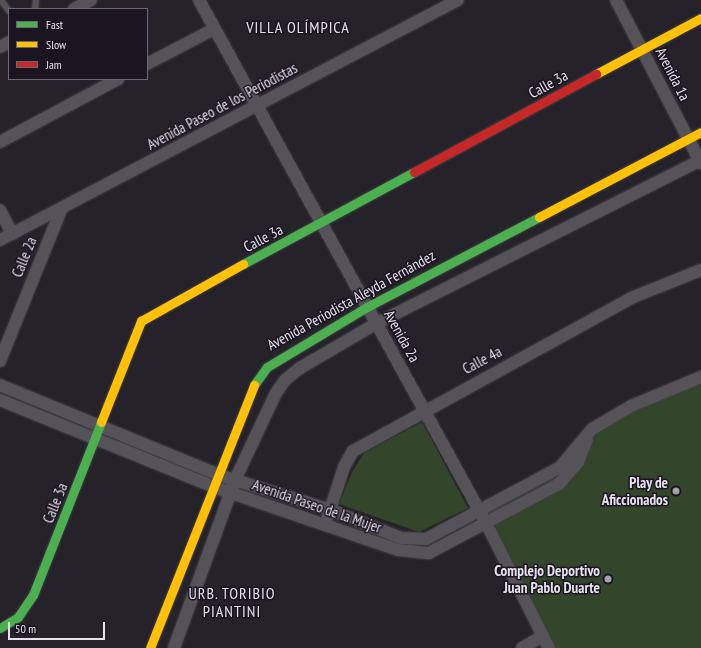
<!DOCTYPE html>
<html>
<head>
<meta charset="utf-8">
<style>
	body { margin:0 }
	#map { position:relative; width:701px; height:648px; overflow:hidden; background:#252229; font-family:"PT Sans Narrow",sans-serif }
	div>[style] { position:absolute }
	[style*='--x'] { left:calc(var(--x)*1px); top:calc(var(--y)*1px); width:calc(var(--w)*1px); rotate:calc(var(--a)*1deg) }
	.green>* { inset:0; background:#33452a }
	.roads { filter:drop-shadow(0 0 1px #413f45) drop-shadow(0 0 1px #413f45) }
	.lane>* { height:6px; margin:-3px; padding:0 3px; transform-origin:3px; border-radius:3px; background:#555258 }
	.street>* { height:12px; margin:-6px; padding:0 6px; transform-origin:6px; border-radius:6px; background:#555258 }
	.fast>* { height:9px; margin:-4.5px; padding:0 4.5px; transform-origin:4.5px; border-radius:4.5px; background:#4caf50 }
	.slow>* { height:9px; margin:-4.5px; padding:0 4.5px; transform-origin:4.5px; border-radius:4.5px; background:#ffc107 }
	.jam>* { height:9px; margin:-4.5px; padding:0 4.5px; transform-origin:4.5px; border-radius:4.5px; background:#c62828 }
	.dots>* { width:11px; height:11px; translate:-50% -50%; box-sizing:border-box; border:2px solid #1b1522; border-radius:50% }
	span { translate:-50% -50%; white-space:nowrap; text-align:center; line-height:1.15; -webkit-text-stroke:3px #1b1522; paint-order:stroke }
	.street-label { font-size:15px; color:#e6e2eb }
	.poi-label { font-size:15px; color:#e6e2eb; font-weight:700 }
	.right { translate:-100% -50%; text-align:right }
	.neighbourhood-label { font-size:16px; color:#e6e2eb; letter-spacing:1px }
	.legend { position:absolute; left:8px; top:8px; width:140px; height:72px; box-sizing:border-box; background:#1b1522; border:1px solid #6c6772; margin:0; padding:5px 7px; list-style:none; font-size:12px; color:#e6e2eb }
	.legend li { display:flex; align-items:center; gap:8px; height:20px }
	.legend b { width:20px; border:1px solid #6c6772 }
	.scale { position:absolute; left:8px; top:622px; width:97px; height:18px; box-sizing:border-box; border:2px solid #e6e2eb; border-top:0; padding-left:5px; font-size:12px; line-height:14px; white-space:nowrap; color:#e6e2eb; -webkit-text-stroke:3px #1b1522; paint-order:stroke }
</style>
</head>
<body>
<div id="map">
	<div class="green">
		<div style="clip-path:polygon(701px 377px,701px 648px,553px 648px,479px 510px,560px 467px,592px 429px)"></div>
		<div style="clip-path:polygon(422px 422px,468px 508px,419px 532px,339px 504px,352px 472px,364px 453px)"></div>
	</div>
	<div class="roads">
		<div class="lane">
			<div style="--x:1;--y:0;--w:14;--a:54"></div>
			<div style="--x:35;--y:9;--w:9;--a:-84"></div>
		</div>
		<div class="street">
			<div style="--x:199;--y:0;--w:594;--a:61.24"></div>
			<div style="--x:485;--y:521;--w:142;--a:63.3"></div>
			<div style="--x:616;--y:0;--w:184;--a:62.5"></div>
			<div style="--x:74;--y:9;--w:19;--a:-28"></div>
			<div style="--x:0;--y:47;--w:10;--a:-29"></div>
			<div style="--x:147;--y:64;--w:76;--a:-27.6"></div>
			<div style="--x:0;--y:142;--w:134;--a:-28.1"></div>
			<div style="--x:0;--y:210;--w:27;--a:63"></div>
			<div style="--x:0;--y:240;--w:517;--a:-27.66"></div>
			<div style="--x:0;--y:361;--w:163;--a:-68"></div>
			<div style="--x:0;--y:385;--w:237;--a:22.3"></div>
			<div style="--x:219;--y:475;--w:117;--a:17.4"></div>
			<div style="--x:331;--y:510;--w:75;--a:21.8"></div>
			<div style="--x:401;--y:538;--w:25;--a:2"></div>
			<div style="--x:426;--y:539;--w:152;--a:-28.2"></div>
			<div style="--x:560;--y:467;--w:50;--a:-49.9"></div>
			<div style="--x:592;--y:429;--w:45;--a:-30.5"></div>
			<div style="--x:631;--y:406;--w:76;--a:-22.5"></div>
			<div style="--x:0;--y:400;--w:231;--a:22.1"></div>
			<div style="--x:214;--y:487;--w:194;--a:18.9"></div>
			<div style="--x:398;--y:550;--w:31;--a:6"></div>
			<div style="--x:429;--y:553;--w:147;--a:-28"></div>
			<div style="--x:559;--y:484;--w:29;--a:-49"></div>
			<div style="--x:578;--y:462;--w:24;--a:-68"></div>
			<div style="--x:328;--y:516;--w:52;--a:-71.9"></div>
			<div style="--x:344;--y:467;--w:18;--a:-61"></div>
			<div style="--x:353;--y:451;--w:317;--a:-28.8"></div>
			<div style="--x:631;--y:298;--w:75;--a:-21.8"></div>
			<div style="--x:174;--y:648;--w:179;--a:-70"></div>
			<div style="--x:235;--y:480;--w:96;--a:-64.8"></div>
			<div style="--x:276;--y:393;--w:16;--a:-55"></div>
			<div style="--x:285;--y:380;--w:19;--a:-39"></div>
			<div style="--x:300;--y:368;--w:89;--a:-30.3"></div>
			<div style="--x:377;--y:323;--w:363;--a:-26.7"></div>
			<div style="--x:522;--y:648;--w:24;--a:-30"></div>
		</div>
		<div class="fast">
			<div style="--x:243;--y:264;--w:194;--a:-28.3"></div>
			<div style="--x:254;--y:385;--w:22;--a:-54"></div>
			<div style="--x:267;--y:367;--w:117;--a:-31"></div>
			<div style="--x:367;--y:307;--w:194;--a:-27.6"></div>
			<div style="--x:0;--y:628;--w:21;--a:-31"></div>
			<div style="--x:18;--y:617;--w:27;--a:-56"></div>
			<div style="--x:33;--y:595;--w:186;--a:-68.5"></div>
		</div>
		<div class="slow">
			<div style="--x:596;--y:74;--w:119;--a:-28.1"></div>
			<div style="--x:539;--y:217;--w:183;--a:-27.7"></div>
			<div style="--x:101;--y:422;--w:109;--a:-68.4"></div>
			<div style="--x:141;--y:321;--w:117;--a:-29.2"></div>
			<div style="--x:150;--y:648;--w:283;--a:-68.4"></div>
		</div>
		<div class="jam">
			<div style="--x:414;--y:172;--w:207;--a:-28.3"></div>
		</div>
	</div>
	<div class="dots">
		<div style="left:676px;top:491px;background:#a29fa7"></div>
		<div style="left:608px;top:579px;background:#a29fa7"></div>
	</div>
	<div class="street-label">
		<span style="left:673px;top:74px;rotate:63deg">Avenida 1a</span>
		<span style="left:548px;top:84px;rotate:-29deg">Calle 3a</span>
		<span style="left:222px;top:106px;rotate:-28deg">Avenida Paseo de los Periodistas</span>
		<span style="left:263px;top:238px;rotate:-28deg">Calle 3a</span>
		<span style="left:24px;top:257px;rotate:-68deg">Calle 2a</span>
		<span style="left:351px;top:300px;rotate:-29deg">Avenida Periodista Aleyda Fernández</span>
		<span style="left:402px;top:336px;rotate:61deg">Avenida 2a</span>
		<span style="left:482px;top:360px;rotate:-28deg">Calle 4a</span>
		<span style="left:55px;top:503px;rotate:-68deg">Calle 3a</span>
		<span style="left:317px;top:506px;rotate:19deg">Avenida Paseo de la Mujer</span>
	</div>
	<div class="poi-label">
		<span class="right" style="left:668px;top:491px">Play de<br>Aficcionados</span>
		<span class="right" style="left:600px;top:579px">Complejo Deportivo<br>Juan Pablo Duarte</span>
	</div>
	<div class="neighbourhood-label">
		<span style="left:298px;top:27px">VILLA OLÍMPICA</span>
		<span style="left:232px;top:602px">URB. TORIBIO<br>PIANTINI</span>
	</div>
	<ul class="legend">
	<li><b style="height:5px;background:#4caf50"></b>Fast</li>
	<li><b style="height:5px;background:#ffc107"></b>Slow</li>
	<li><b style="height:5px;background:#c62828"></b>Jam</li>
	</ul>
	<div class="scale">50 m</div>
</div>
</body>
</html>
